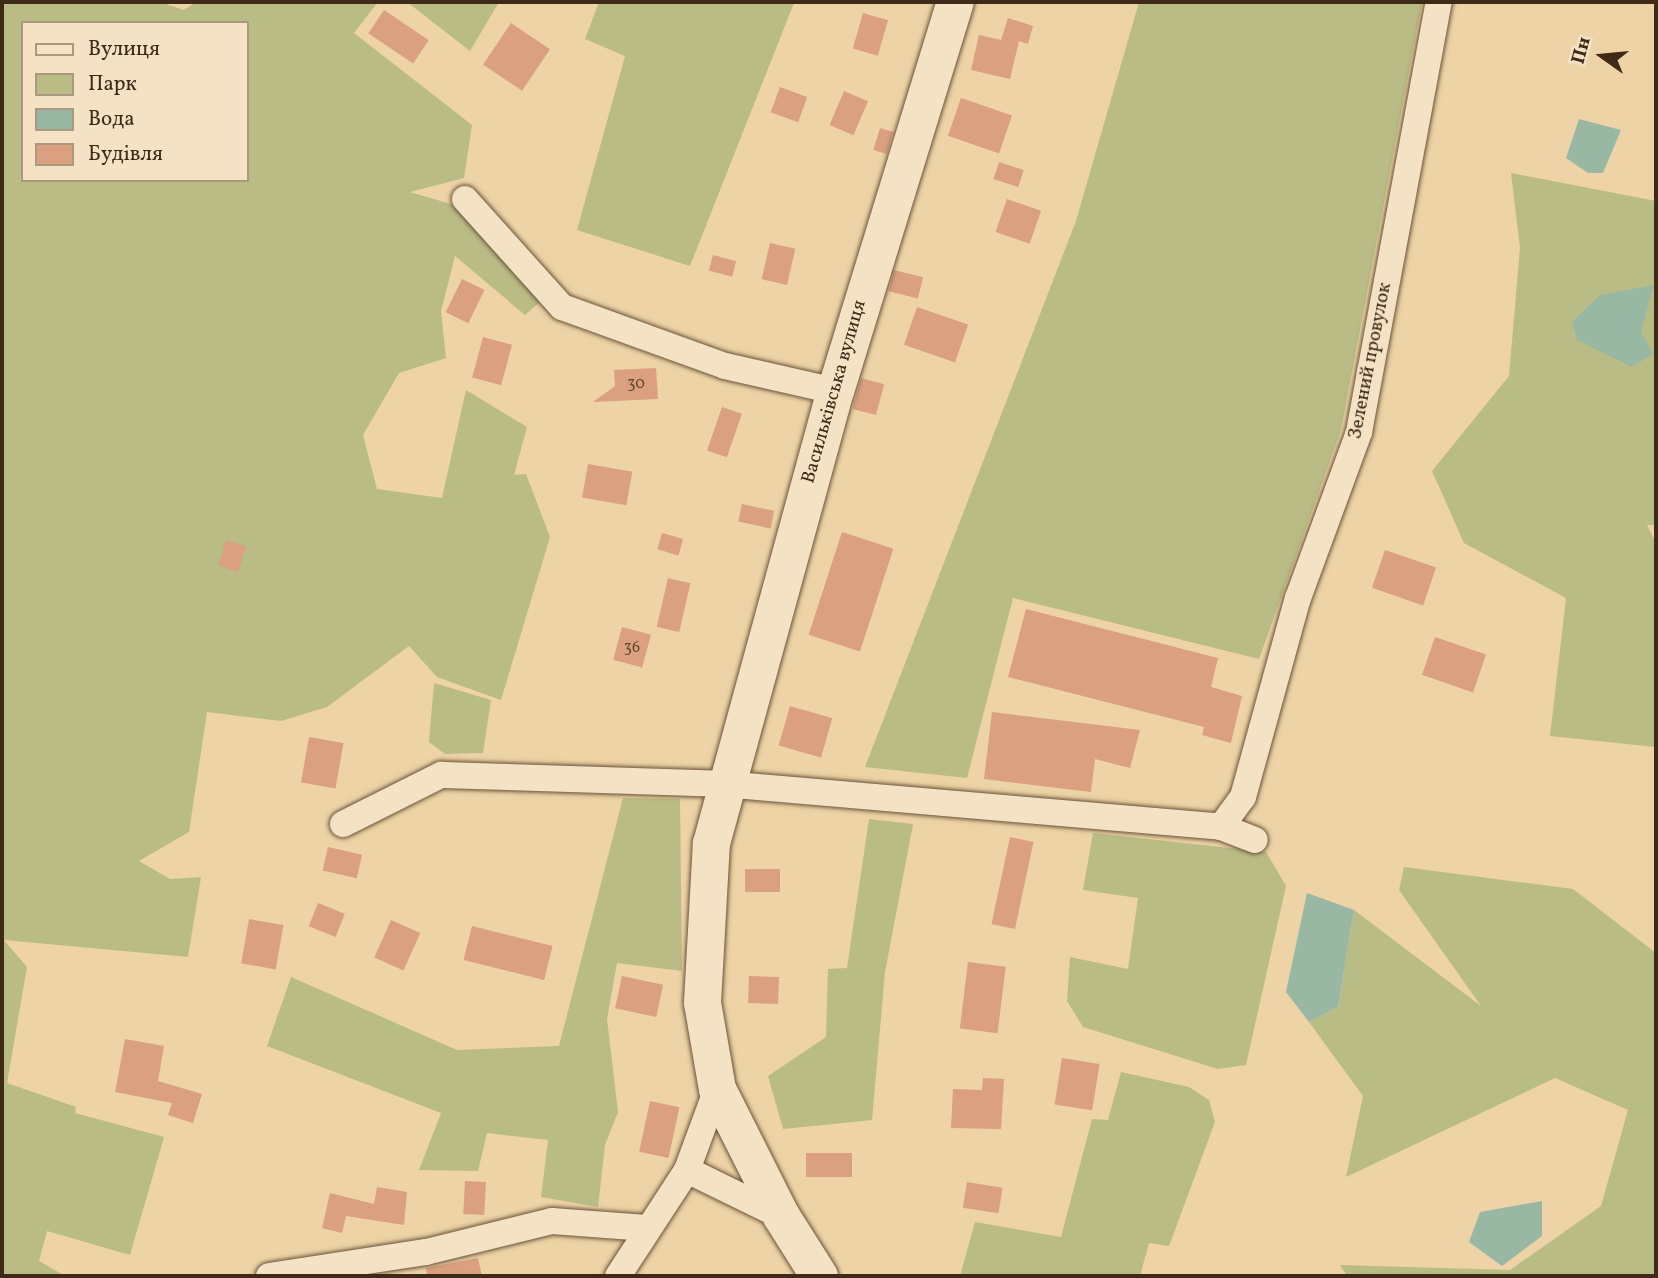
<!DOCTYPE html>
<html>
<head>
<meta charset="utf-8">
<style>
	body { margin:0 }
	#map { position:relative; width:1658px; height:1278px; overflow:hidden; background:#edd3a5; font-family:Vollkorn,serif }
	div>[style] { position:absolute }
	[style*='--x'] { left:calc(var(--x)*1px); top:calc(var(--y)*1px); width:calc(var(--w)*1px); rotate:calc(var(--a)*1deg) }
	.green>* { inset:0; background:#babc85 }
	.water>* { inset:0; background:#99b8a4 }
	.building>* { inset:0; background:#daa080; transform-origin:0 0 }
	.roads { filter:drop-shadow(0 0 2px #6a543a) drop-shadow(0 0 2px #6a543a) }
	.street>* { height:26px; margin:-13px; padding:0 13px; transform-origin:13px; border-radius:13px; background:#f3e2c4 }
	.secondary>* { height:37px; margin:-18.5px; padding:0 18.5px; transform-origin:18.5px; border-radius:18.5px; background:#f3e2c4 }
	span { translate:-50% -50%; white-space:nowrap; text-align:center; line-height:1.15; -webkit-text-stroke:5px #f3e2c4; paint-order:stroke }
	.number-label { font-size:16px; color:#664831 }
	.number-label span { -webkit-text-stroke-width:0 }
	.street-label { font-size:19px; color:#3f2a17 }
	.frame { position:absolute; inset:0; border:4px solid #3f2a17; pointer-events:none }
	.legend { position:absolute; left:21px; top:21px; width:228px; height:161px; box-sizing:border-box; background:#f3e2c4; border:2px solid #ab987f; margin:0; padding:9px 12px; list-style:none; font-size:21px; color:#3f2a17 }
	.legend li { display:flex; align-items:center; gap:14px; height:35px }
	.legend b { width:35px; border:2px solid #ab987f }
	.north { position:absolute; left:1567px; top:21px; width:70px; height:70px; -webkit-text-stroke:5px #f3e2c4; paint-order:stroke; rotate:285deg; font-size:19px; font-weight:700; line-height:28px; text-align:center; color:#3f2a17 }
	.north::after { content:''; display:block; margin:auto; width:24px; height:32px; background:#3f2a17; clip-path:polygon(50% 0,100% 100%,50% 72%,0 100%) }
</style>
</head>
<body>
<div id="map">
	<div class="green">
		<div style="clip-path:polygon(evenodd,2px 2px,160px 2px,184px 10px,196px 2px,378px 2px,354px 33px,472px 125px,464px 178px,410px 192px,461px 207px,542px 300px,525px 315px,455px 256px,441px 311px,446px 358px,399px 373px,363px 435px,377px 489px,442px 498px,466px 390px,527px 427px,514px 475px,526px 474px,550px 537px,501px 700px,437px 677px,409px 646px,327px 707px,281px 721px,207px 712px,189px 832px,139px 861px,170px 879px,201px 877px,188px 957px,4px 940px,27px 967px,7px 1083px,76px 1107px,75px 1113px,164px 1137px,130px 1255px,47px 1231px,39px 1261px,65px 1276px,2px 1276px,2px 2px,23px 23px,247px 23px,247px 180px,23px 180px,23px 23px)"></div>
		<div style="clip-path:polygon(407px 2px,499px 2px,470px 51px)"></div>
		<div style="clip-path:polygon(599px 2px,794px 3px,690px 266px,577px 230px,625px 56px,585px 39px)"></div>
		<div style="clip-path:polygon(1139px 2px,1422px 2px,1341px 430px,1259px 659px,1013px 598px,967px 778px,865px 767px,1076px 221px)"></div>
		<div style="clip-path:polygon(1511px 173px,1656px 201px,1656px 525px,1647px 525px,1656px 543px,1656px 747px,1550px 736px,1566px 598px,1464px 543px,1432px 471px,1509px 376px,1520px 248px)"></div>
		<div style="clip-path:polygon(434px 683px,491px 700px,483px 753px,445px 754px,429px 742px)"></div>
		<div style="clip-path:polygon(623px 798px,680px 799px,682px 971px,617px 963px,607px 1019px,618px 1112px,605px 1145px,598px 1207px,541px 1197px,548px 1140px,487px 1133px,478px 1171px,419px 1170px,441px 1113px,267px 1046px,291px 977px,457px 1050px,559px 1046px)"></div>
		<div style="clip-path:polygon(869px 819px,913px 824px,885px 972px,872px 1120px,783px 1129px,768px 1076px,826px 1037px,828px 969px,847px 968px)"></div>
		<div style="clip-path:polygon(1093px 833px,1266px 852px,1286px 886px,1246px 1065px,1218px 1069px,1083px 1027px,1067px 1001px,1070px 957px,1128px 969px,1138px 898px,1083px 890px)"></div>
		<div style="clip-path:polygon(1404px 867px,1573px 889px,1656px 953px,1656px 1276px,1347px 1276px,1340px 1265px,1510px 1270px,1601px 1206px,1628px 1110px,1555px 1078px,1346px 1177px,1363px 1096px,1309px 1022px,1338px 1007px,1354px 910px,1481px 1006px,1399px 890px)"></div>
		<div style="clip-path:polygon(1121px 1072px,1189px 1087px,1209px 1100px,1215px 1122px,1169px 1246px,1149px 1243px,1140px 1276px,960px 1276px,975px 1222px,1061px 1237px,1092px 1119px,1108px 1120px)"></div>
	</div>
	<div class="water">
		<div style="clip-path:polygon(1579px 119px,1621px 130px,1603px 173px,1588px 173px,1566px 158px)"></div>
		<div style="clip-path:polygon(1654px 285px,1641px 332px,1653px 354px,1632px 367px,1577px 340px,1572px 322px,1600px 295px)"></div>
		<div style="clip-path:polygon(1307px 893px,1354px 910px,1338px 1007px,1309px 1022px,1286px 992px)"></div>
		<div style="clip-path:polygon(1542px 1201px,1542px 1236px,1502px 1266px,1469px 1242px,1480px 1212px)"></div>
	</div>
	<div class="building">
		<div style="left:384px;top:10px;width:54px;height:28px;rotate:34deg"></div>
		<div style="left:863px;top:13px;width:26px;height:37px;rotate:16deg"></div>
		<div style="clip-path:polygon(1008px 18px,1033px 26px,1028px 44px,1019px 41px,1010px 79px,971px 70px,979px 35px,1001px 40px)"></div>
		<div style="left:511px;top:23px;width:47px;height:50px;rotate:34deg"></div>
		<div style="left:780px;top:87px;width:29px;height:27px;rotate:20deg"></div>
		<div style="left:844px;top:91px;width:26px;height:37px;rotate:23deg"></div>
		<div style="left:961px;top:98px;width:54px;height:40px;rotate:19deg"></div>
		<div style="left:880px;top:128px;width:14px;height:23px;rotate:17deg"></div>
		<div style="left:999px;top:162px;width:26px;height:18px;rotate:18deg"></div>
		<div style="left:1007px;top:199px;width:36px;height:35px;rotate:19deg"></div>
		<div style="left:770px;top:243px;width:26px;height:37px;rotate:13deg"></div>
		<div style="left:713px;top:255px;width:24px;height:16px;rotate:15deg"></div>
		<div style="left:894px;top:270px;width:30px;height:22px;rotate:14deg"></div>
		<div style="left:462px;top:279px;width:25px;height:37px;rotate:26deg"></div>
		<div style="left:917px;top:307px;width:54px;height:40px;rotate:19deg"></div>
		<div style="left:483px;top:337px;width:30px;height:42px;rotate:15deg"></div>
		<div style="clip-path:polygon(656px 368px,658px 399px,593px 402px,615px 386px,614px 370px)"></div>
		<div style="left:861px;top:378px;width:24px;height:32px;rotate:15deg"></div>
		<div style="left:722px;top:407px;width:21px;height:46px;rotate:19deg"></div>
		<div style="left:588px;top:464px;width:45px;height:34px;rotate:10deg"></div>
		<div style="left:742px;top:504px;width:33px;height:18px;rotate:12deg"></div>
		<div style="left:842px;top:532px;width:54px;height:108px;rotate:18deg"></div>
		<div style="left:662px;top:533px;width:22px;height:17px;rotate:16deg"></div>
		<div style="left:226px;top:540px;width:21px;height:27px;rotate:17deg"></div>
		<div style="left:1385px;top:550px;width:54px;height:40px;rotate:19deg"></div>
		<div style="left:668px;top:578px;width:23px;height:50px;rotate:13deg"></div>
		<div style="clip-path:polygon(1026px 609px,1218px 658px,1211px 687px,1242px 696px,1231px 743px,1202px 735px,1204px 727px,1008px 677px)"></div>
		<div style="left:622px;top:627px;width:30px;height:34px;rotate:15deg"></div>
		<div style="left:1435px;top:637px;width:54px;height:40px;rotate:19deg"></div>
		<div style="left:790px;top:706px;width:44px;height:41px;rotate:16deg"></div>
		<div style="clip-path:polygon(992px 712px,1140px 730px,1130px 768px,1095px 759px,1091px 792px,984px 779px)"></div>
		<div style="left:309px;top:737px;width:35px;height:46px;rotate:10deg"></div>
		<div style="left:1010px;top:837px;width:24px;height:89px;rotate:12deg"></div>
		<div style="left:328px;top:847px;width:35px;height:24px;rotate:13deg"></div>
		<div style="left:745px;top:869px;width:35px;height:23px"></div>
		<div style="left:318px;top:903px;width:29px;height:25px;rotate:22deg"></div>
		<div style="left:249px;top:919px;width:35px;height:45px;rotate:10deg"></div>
		<div style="left:391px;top:920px;width:32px;height:41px;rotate:24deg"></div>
		<div style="left:472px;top:926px;width:83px;height:35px;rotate:14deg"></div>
		<div style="left:968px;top:962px;width:38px;height:67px;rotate:7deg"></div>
		<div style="left:622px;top:976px;width:42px;height:33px;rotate:12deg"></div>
		<div style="left:749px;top:976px;width:30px;height:27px;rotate:2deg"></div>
		<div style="clip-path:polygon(125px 1039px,164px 1046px,158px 1081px,202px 1094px,193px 1123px,168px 1115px,172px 1103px,115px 1092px)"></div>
		<div style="left:1062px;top:1058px;width:38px;height:47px;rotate:9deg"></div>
		<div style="clip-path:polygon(983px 1078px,1004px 1079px,1001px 1129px,951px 1128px,953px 1089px,982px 1090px)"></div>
		<div style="left:650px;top:1101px;width:30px;height:52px;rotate:12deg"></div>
		<div style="left:806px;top:1153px;width:46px;height:24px"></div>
		<div style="left:465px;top:1181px;width:21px;height:33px;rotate:3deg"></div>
		<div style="left:967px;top:1182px;width:36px;height:26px;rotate:9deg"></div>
		<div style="clip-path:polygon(377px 1187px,407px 1192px,404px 1225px,346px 1216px,342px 1233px,322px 1228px,330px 1193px,374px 1204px)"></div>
		<div style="clip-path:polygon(478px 1258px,482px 1276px,427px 1276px,426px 1268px)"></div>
	</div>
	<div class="roads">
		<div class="street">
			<div style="--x:465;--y:199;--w:145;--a:48.1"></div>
			<div style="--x:562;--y:307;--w:173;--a:19.9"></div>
			<div style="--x:725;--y:366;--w:113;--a:12.8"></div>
			<div style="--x:343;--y:824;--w:110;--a:-26.6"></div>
			<div style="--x:441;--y:775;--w:282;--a:1.8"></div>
			<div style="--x:723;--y:784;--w:500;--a:4.9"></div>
			<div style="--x:1221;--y:827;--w:36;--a:21"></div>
			<div style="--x:1221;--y:827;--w:37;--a:-54"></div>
			<div style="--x:1243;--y:797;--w:206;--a:-74.6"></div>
			<div style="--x:1298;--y:598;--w:177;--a:-69.8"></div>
			<div style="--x:1359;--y:432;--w:437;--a:-79.5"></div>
			<div style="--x:687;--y:1170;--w:105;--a:26.1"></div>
			<div style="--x:269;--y:1276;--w:159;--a:-8.7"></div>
			<div style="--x:426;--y:1252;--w:130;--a:-13.8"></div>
			<div style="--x:552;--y:1221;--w:95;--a:4.2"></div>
			<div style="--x:618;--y:1276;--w:126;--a:-56.9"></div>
			<div style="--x:687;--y:1170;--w:86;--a:-69.7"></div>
		</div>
		<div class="secondary">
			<div style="--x:819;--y:1276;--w:71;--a:-122.3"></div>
			<div style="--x:781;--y:1216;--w:142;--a:-116.7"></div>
			<div style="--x:717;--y:1089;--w:88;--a:-99.8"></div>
			<div style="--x:702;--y:1002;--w:159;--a:-86.8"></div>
			<div style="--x:711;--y:843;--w:469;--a:-74.7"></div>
			<div style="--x:835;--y:391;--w:407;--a:-72.9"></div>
		</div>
	</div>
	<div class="number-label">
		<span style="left:636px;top:384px">30</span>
		<span style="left:632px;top:648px">36</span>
	</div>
	<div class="street-label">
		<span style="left:1371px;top:361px;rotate:-79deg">Зелений провулок</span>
		<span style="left:835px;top:392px;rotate:-74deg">Васильківська вулиця</span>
	</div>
	<div class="frame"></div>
	<ul class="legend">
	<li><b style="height:9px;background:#f3e2c4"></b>Вулиця</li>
	<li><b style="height:19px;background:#babc85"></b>Парк</li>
	<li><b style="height:19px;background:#99b8a4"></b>Вода</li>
	<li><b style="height:19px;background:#daa080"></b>Будівля</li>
	</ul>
	<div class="north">Пн</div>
</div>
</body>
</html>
